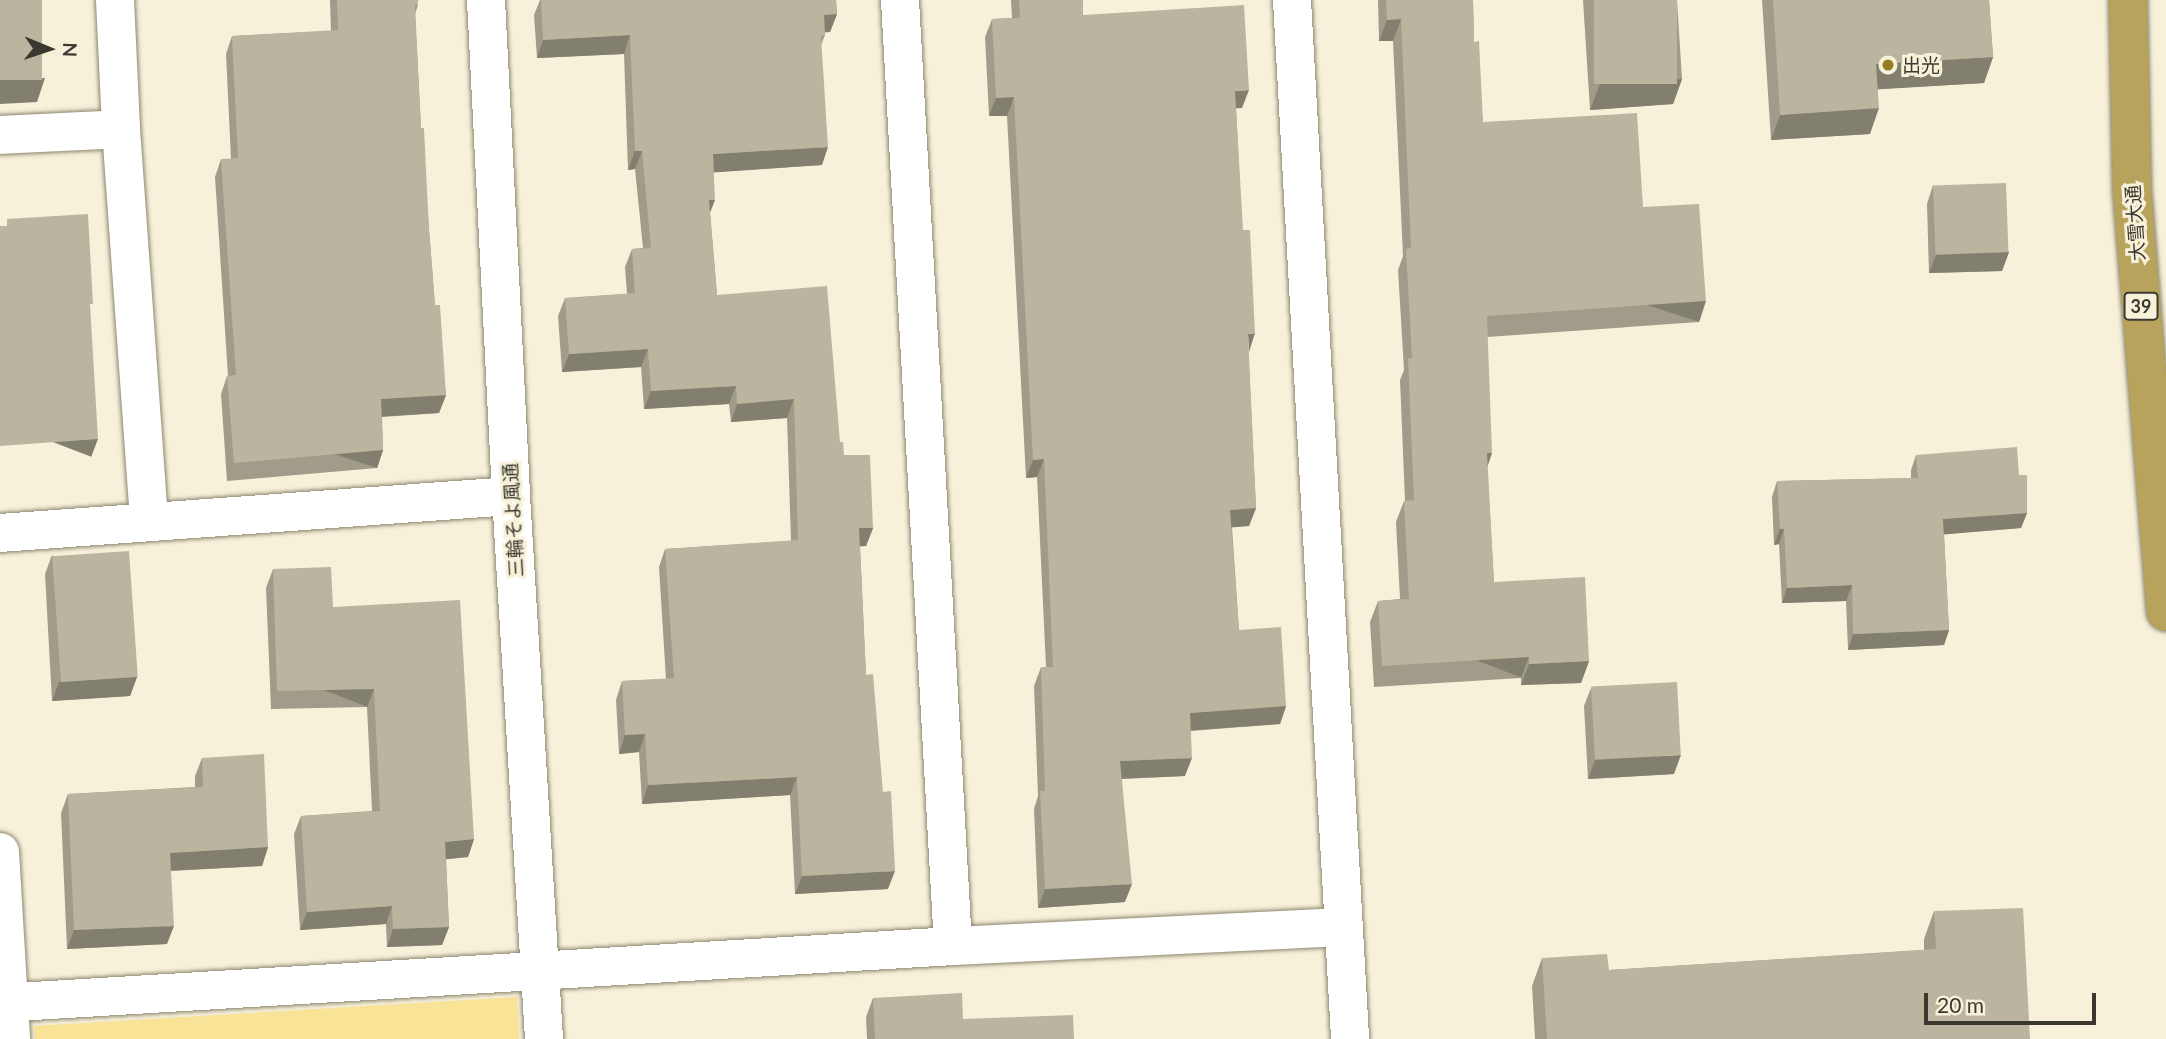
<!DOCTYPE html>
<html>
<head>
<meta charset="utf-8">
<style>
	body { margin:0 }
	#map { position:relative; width:2166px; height:1039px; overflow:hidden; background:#f8f1da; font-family:Lato,"Noto Sans JP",sans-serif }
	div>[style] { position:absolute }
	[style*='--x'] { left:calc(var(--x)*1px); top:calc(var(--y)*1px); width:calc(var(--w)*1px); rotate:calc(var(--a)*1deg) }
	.green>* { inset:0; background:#f9e397 }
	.roads { filter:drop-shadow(0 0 2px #8c8670) drop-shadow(0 0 2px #8c8670) }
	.minor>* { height:38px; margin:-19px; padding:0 19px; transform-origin:19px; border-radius:19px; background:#fff }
	.highway>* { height:38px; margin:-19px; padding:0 19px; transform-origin:19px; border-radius:19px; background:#b7a35c }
	.wall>* { inset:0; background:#a19c89 }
	.shaded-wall>* { inset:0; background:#837f6f; transform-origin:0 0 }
	.building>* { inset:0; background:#bbb59f; transform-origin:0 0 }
	.dots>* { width:19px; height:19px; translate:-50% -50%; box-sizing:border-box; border:4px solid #f8f1da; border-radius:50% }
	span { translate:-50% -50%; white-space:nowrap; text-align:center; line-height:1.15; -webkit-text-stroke:6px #f8f1da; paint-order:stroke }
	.shield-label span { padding:2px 5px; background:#f8f1da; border:2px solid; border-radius:5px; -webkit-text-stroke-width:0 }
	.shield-label { font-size:18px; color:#3a382f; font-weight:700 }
	.poi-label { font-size:19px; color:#3a382f }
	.left { translate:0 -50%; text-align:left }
	.street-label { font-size:19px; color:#3a382f }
	.north { position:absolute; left:14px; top:14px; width:70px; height:70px; -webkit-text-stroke:5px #f8f1da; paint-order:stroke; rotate:92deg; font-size:19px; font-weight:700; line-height:28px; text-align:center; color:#3a382f }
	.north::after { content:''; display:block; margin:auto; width:24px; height:32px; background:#3a382f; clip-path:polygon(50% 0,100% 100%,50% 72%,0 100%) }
	.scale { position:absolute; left:1924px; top:993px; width:172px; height:32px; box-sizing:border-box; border:4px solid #3a382f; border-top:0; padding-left:9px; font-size:21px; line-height:24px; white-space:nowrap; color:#3a382f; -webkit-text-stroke:5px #f8f1da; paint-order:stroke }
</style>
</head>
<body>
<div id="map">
	<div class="green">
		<div style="clip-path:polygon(517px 997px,519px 1039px,35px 1039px,34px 1026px)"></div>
	</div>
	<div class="roads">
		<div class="minor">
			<div style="--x:115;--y:0;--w:129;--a:87.3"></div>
			<div style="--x:121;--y:129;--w:394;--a:85.9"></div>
			<div style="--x:486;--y:0;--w:497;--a:87.1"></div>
			<div style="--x:511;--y:496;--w:544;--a:86.52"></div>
			<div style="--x:900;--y:0;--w:947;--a:86.79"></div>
			<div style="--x:1292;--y:0;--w:1041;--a:86.8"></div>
			<div style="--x:0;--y:135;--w:121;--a:-2.8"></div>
			<div style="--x:0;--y:533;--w:512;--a:-4.14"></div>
			<div style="--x:0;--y:852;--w:187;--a:86.6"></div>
			<div style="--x:0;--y:1003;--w:955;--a:-3.42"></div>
			<div style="--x:953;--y:946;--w:391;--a:-2.8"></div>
		</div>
		<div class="highway">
			<div style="--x:2128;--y:0;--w:190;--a:88.8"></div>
			<div style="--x:2132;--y:190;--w:423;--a:85.4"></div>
		</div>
	</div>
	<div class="wall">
		<div style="clip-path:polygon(330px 0,418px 0,418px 5px,415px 14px,421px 128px,435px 305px,446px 395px,439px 413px,382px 417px,383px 450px,377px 468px,227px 481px,221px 394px,227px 376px,228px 376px,215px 177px,221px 159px,231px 159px,226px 54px,232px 36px,331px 31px)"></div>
		<div style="clip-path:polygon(540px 0,836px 0,837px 14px,830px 32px,825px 32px,825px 35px,821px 45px,822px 165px,714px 172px,710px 212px,717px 295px,840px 442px,844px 455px,873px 528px,866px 546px,860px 546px,866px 675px,888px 889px,795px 894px,790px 795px,642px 804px,639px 752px,619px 754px,616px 700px,622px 681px,666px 679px,659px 567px,665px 549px,791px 541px,787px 418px,731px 422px,729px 404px,644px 409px,641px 367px,562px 372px,558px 316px,565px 298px,627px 294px,625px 267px,632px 249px,643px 248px,635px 169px,628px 170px,624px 54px,537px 58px,534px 15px)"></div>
		<div style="clip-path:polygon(1011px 0,1083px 0,1083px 15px,1242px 108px,1236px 108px,1256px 508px,1249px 526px,1232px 527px,1239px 630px,1286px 706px,1280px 724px,1191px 731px,1185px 776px,1122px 779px,1125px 902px,1038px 908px,1034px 809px,1038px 796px,1034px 686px,1041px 667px,1046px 667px,1037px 477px,1026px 478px,1007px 116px,989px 116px,985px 37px,992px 19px,1012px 18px)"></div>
		<div style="clip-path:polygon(1378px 0,1473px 0,1474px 42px,1483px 122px,1643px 207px,1699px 322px,1487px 337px,1487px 467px,1494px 582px,1589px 661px,1581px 683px,1521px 685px,1521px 678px,1374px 687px,1370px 622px,1378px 601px,1400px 599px,1396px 522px,1404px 501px,1405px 501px,1400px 380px,1404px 370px,1398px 270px,1403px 256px,1393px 41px,1379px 41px)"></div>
		<div style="clip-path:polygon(1583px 0,1677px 0,1682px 79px,1673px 104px,1590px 110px)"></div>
		<div style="clip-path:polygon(1762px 0,1989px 0,1993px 57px,1984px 83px,1878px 89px,1870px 134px,1771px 140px)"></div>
		<div style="clip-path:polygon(1933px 185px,2009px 252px,2002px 271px,1929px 273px,1927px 204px)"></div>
		<div style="clip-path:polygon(1916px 455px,2019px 475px,2027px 513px,2021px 528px,1944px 534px,1949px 630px,1944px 645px,1848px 650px,1846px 601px,1782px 603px,1779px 544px,1774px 545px,1772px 497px,1777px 481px,1911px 478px,1911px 470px)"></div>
		<div style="clip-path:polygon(52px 555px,137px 677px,130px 696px,52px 701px,45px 574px)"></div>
		<div style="clip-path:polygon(273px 569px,333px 607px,474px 839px,468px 857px,446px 859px,449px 927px,442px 945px,387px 947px,386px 924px,300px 930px,294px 834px,301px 816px,372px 811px,367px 707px,271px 709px,266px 588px)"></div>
		<div style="clip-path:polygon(1591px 688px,1674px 774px,1588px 779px,1584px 706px)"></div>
		<div style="clip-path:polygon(202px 758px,268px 847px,262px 866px,171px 871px,167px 944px,67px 949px,61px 813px,68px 794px,195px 787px,195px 776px)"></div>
		<div style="clip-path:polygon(1934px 911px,2030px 1039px,1535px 1039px,1532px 986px,1542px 958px,1609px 970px,1924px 950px,1924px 939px)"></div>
		<div style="clip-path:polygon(873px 998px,963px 1019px,1074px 1039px,867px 1039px,866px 1017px)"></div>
	</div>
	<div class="shaded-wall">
		<div style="clip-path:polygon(837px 14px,830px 32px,817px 33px,824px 15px)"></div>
		<div style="clip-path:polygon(1401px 19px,1393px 41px,1379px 41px,1387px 20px)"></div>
		<div style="clip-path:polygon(630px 35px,624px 54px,537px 58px,543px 40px)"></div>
		<div style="clip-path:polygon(1993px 57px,1984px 83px,1867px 90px,1876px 64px)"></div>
		<div style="clip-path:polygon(45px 78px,37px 102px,0 104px,0 80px)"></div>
		<div style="clip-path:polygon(1682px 79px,1673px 104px,1590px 110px,1600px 84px)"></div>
		<div style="clip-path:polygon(1249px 90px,1242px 108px,1228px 109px,1235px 91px)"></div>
		<div style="clip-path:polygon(1014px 97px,1007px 116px,989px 116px,996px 98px)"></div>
		<div style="clip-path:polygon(1879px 108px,1870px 134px,1771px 140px,1780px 115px)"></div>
		<div style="clip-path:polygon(828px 147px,822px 165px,706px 173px,713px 154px)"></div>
		<div style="clip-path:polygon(635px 151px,642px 151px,635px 169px,628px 170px)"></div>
		<div style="clip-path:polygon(709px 200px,715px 200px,708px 218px)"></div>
		<div style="clip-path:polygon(2009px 252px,2002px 271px,1929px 273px,1936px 255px)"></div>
		<div style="left:1706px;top:301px;width:22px;height:220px;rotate:108deg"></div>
		<div style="clip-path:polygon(1255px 333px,1249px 352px,1248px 334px)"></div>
		<div style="clip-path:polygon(648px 349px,641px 367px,562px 372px,569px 354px)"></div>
		<div style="clip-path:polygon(736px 386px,729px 404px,644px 409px,651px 391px)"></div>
		<div style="clip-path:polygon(446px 395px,439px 413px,374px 417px,381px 399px)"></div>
		<div style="clip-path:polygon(794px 399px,787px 418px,731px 422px,737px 404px)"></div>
		<div style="left:98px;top:439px;width:19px;height:98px;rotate:111deg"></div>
		<div style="left:383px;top:450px;width:19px;height:150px;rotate:108deg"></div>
		<div style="clip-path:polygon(1487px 453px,1492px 453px,1485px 474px)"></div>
		<div style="clip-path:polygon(1044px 459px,1037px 477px,1026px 478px,1033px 460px)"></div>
		<div style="clip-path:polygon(1256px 508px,1249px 526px,1224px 528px,1230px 510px)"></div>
		<div style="clip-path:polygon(2027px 513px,2021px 528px,1938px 535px,1943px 519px)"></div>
		<div style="clip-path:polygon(859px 528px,873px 528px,866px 546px,852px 547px)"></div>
		<div style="clip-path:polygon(1780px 529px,1784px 529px,1779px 544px,1774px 545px)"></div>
		<div style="clip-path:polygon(1852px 585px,1846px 601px,1782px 603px,1787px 588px)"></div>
		<div style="clip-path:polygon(1949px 630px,1944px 645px,1848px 650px,1853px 634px)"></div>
		<div style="left:1529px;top:657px;width:22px;height:147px;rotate:111deg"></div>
		<div style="clip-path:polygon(1589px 661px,1581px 683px,1521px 685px,1529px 664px)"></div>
		<div style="clip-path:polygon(137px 677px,130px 696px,52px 701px,59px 682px)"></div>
		<div style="left:374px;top:689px;width:19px;height:97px;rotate:111deg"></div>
		<div style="clip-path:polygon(1286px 706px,1280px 724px,1183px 731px,1190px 713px)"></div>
		<div style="clip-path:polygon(645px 734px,639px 752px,619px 754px,625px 735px)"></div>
		<div style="clip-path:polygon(1681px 755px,1674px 774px,1588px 779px,1595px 760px)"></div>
		<div style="clip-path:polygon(1192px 758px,1185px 776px,1114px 779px,1120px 761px)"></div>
		<div style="clip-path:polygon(797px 777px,790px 795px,642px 804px,648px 785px)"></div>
		<div style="clip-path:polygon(474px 839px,468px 857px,439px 860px,445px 842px)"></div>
		<div style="clip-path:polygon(268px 847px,262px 866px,163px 871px,170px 853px)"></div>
		<div style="clip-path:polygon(895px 871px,888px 889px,795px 894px,802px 876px)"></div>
		<div style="clip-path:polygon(1132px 884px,1125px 902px,1038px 908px,1045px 889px)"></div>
		<div style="clip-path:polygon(392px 906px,386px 924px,300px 930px,307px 912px)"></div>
		<div style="clip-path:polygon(174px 926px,167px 944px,67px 949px,74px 930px)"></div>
		<div style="clip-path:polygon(449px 927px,442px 945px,387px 947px,393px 929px)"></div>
	</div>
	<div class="building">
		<div style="left:0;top:0;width:42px;height:80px"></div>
		<div style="clip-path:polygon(337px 0,418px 0,418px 5px,415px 5px,421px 128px,424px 128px,429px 230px,435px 305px,440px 305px,446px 395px,381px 399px,383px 450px,234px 463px,227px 376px,236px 375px,221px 159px,238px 158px,232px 36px,338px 30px)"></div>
		<div style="clip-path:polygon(541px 0,836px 0,837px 14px,824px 15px,825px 35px,821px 36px,828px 147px,713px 154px,715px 200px,709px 200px,717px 295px,827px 286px,840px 442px,843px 442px,844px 455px,870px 455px,873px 528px,859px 528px,866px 675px,873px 674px,883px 792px,891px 791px,895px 871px,802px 876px,797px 777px,648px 785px,645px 734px,625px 735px,622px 681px,674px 678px,665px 549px,798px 540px,794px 399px,737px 404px,736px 386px,651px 391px,648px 349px,569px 354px,565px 298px,635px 293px,632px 249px,651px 248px,642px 151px,635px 151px,630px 35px,543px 40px)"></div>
		<div style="clip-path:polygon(1019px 0,1083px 0,1083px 15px,1244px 5px,1249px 90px,1235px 91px,1243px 230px,1250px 230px,1255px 333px,1248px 334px,1256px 508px,1230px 510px,1239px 630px,1281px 627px,1286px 706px,1190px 713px,1192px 758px,1120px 761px,1132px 884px,1045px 889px,1040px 791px,1045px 791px,1041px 667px,1053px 667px,1044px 459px,1033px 460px,1014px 97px,996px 98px,992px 19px,1020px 18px)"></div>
		<div style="clip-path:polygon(1386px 0,1473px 0,1474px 42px,1479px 41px,1483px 122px,1637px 113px,1643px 207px,1699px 204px,1706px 301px,1487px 316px,1492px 453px,1487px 453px,1494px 582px,1585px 577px,1589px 661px,1529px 664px,1529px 657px,1382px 666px,1378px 601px,1409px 599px,1404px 501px,1414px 500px,1408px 358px,1412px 358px,1406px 249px,1411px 248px,1401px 19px,1387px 20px)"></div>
		<div style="left:1594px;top:0;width:83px;height:84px"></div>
		<div style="clip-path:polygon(1773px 0,1989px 0,1993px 57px,1876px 64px,1879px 108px,1780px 115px)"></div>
		<div style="left:2006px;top:183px;width:69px;height:73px;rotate:88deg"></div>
		<div style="clip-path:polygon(88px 214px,93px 304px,90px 304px,98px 439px,0 446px,0 226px,7px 226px,7px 219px)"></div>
		<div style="clip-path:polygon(2017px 447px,2019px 475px,2027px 475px,2027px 513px,1943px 519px,1949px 630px,1853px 634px,1852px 585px,1787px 588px,1784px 529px,1780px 529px,1777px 481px,1918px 478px,1916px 455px)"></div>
		<div style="left:129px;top:551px;width:126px;height:77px;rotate:86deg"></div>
		<div style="clip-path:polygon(331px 567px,333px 607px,460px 600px,474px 839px,445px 842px,449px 927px,393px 929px,392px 906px,307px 912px,301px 816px,380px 811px,374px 689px,277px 691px,273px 569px)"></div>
		<div style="left:1677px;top:682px;width:73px;height:86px;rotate:87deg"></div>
		<div style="clip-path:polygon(264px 754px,268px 847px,170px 853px,174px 926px,74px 930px,68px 794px,203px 787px,202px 758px)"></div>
		<div style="clip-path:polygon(2023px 908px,2030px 1039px,1547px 1039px,1542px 958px,1607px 954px,1609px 970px,1936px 949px,1934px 911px)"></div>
		<div style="clip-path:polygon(962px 993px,963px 1019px,1073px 1015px,1074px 1039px,875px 1039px,873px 998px)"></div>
	</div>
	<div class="dots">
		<div style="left:1888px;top:65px;background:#937c23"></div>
	</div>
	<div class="shield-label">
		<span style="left:2141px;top:306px">39</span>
	</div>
	<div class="poi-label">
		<span class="left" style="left:1902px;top:65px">出光</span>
	</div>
	<div class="street-label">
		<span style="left:2135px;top:223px;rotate:-94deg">大雪大通</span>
		<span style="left:513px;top:520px;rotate:-93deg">三輪そよ風通</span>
	</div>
	<div class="north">N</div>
	<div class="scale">20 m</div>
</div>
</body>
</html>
